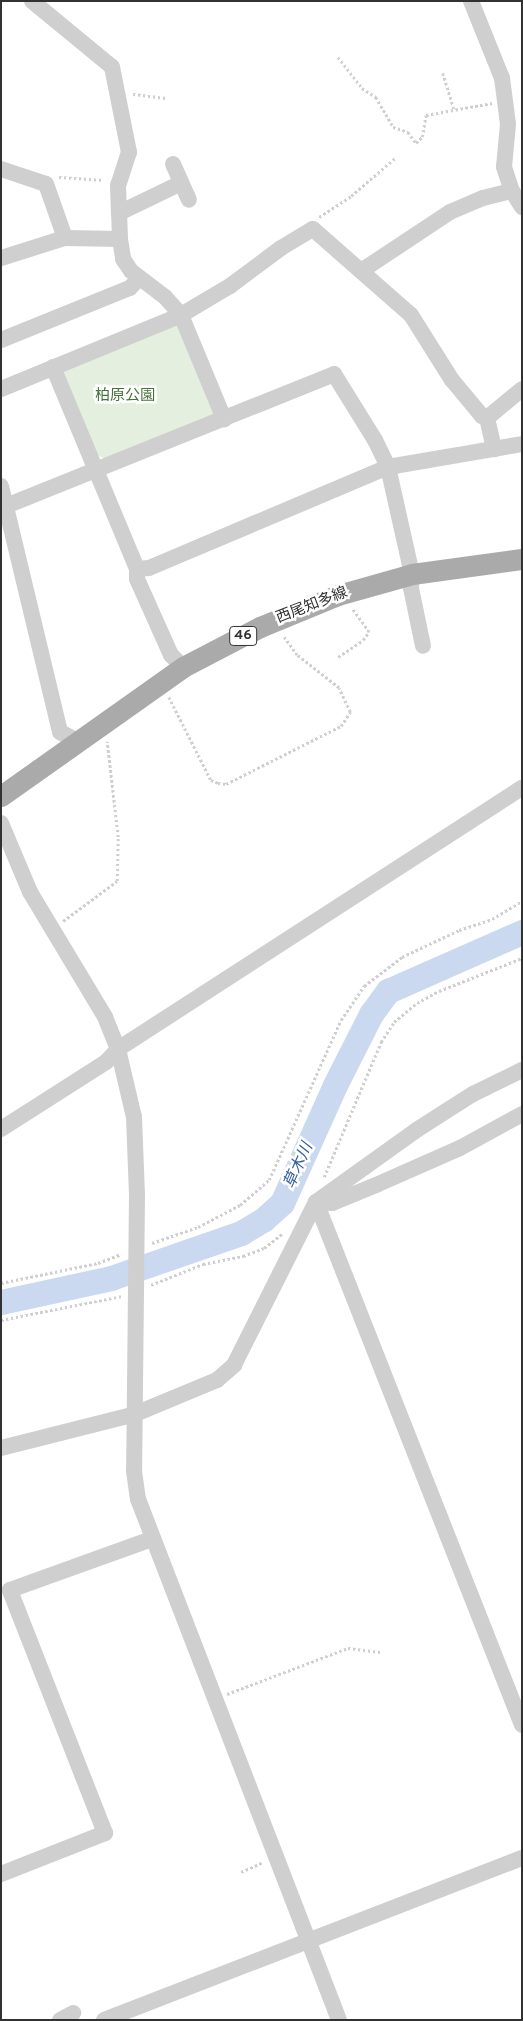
<!DOCTYPE html>
<html>
<head>
<meta charset="utf-8">
<style>
	body { margin:0 }
	#map { position:relative; width:523px; height:2021px; overflow:hidden; background:#fff; font-family:Overpass,"Noto Sans JP",sans-serif }
	div>[style] { position:absolute }
	[style*='--x'] { left:calc(var(--x)*1px); top:calc(var(--y)*1px); width:calc(var(--w)*1px); rotate:calc(var(--a)*1deg) }
	.green>* { inset:0; background:#e4efdf }
	.river>* { height:25px; margin:-12.5px; padding:0 12.5px; transform-origin:12.5px; border-radius:12.5px; background:#cad9f0 }
	.path>* { height:2.5px; margin-top:-1.25px; transform-origin:0; background:repeating-linear-gradient(90deg,#cfcfcf 0 2.5px,transparent 0 5px) }
	.minor>* { height:16px; margin:-8px; padding:0 8px; transform-origin:8px; border-radius:8px; background:#cfcfcf }
	.major>* { height:21px; margin:-10.5px; padding:0 10.5px; transform-origin:10.5px; border-radius:10.5px; background:#aaa }
	span { translate:-50% -50%; white-space:nowrap; text-align:center; line-height:1.15; -webkit-text-stroke:5px #fff; paint-order:stroke }
	.shield-label span { padding:1px 4px; background:#fff; border:1px solid; border-radius:4px; -webkit-text-stroke-width:0 }
	.shield-label { font-size:14px; color:#323232; font-weight:700 }
	.park-label { font-size:15px; color:#47723a }
	.street-label { font-size:15px; color:#323232 }
	.water-label { font-size:16px; color:#375e9c; font-style:italic }
	.frame { position:absolute; inset:0; border:2px solid #323232; pointer-events:none }
</style>
</head>
<body>
<div id="map">
	<div class="green">
		<div style="clip-path:polygon(180px 321px,217px 413px,111px 461px,94px 454px,53px 367px)"></div>
	</div>
	<div class="river">
		<div style="--x:1;--y:1302;--w:113;--a:-12.3"></div>
		<div style="--x:111;--y:1278;--w:138;--a:-19.1"></div>
		<div style="--x:241;--y:1233;--w:27;--a:-31"></div>
		<div style="--x:264;--y:1219;--w:24;--a:-42"></div>
		<div style="--x:282;--y:1203;--w:129;--a:-65.8"></div>
		<div style="--x:335;--y:1085;--w:80;--a:-63.1"></div>
		<div style="--x:371;--y:1014;--w:29;--a:-54"></div>
		<div style="--x:388;--y:991;--w:146;--a:-23.8"></div>
	</div>
	<div class="path">
		<div style="--x:338;--y:57;--w:39;--a:52"></div>
		<div style="--x:362;--y:88;--w:17;--a:33"></div>
		<div style="--x:376;--y:97;--w:34;--a:60"></div>
		<div style="--x:393;--y:127;--w:16;--a:18"></div>
		<div style="--x:408;--y:132;--w:14;--a:54"></div>
		<div style="--x:416;--y:143;--w:8;--a:-45"></div>
		<div style="--x:422;--y:137;--w:22;--a:-80"></div>
		<div style="--x:426;--y:115;--w:67;--a:-10.3"></div>
		<div style="--x:443;--y:73;--w:38;--a:73"></div>
		<div style="--x:133;--y:94;--w:33;--a:7"></div>
		<div style="--x:59;--y:177;--w:45;--a:3.8"></div>
		<div style="--x:319;--y:217;--w:38;--a:-33"></div>
		<div style="--x:351;--y:196;--w:58;--a:-40.8"></div>
		<div style="--x:338;--y:657;--w:30;--a:-34"></div>
		<div style="--x:363;--y:640;--w:10;--a:-53"></div>
		<div style="--x:369;--y:632;--w:29;--a:-126"></div>
		<div style="--x:169;--y:697;--w:93;--a:63.2"></div>
		<div style="--x:211;--y:780;--w:8;--a:23"></div>
		<div style="--x:218;--y:783;--w:8;--a:7"></div>
		<div style="--x:226;--y:784;--w:129;--a:-26.8"></div>
		<div style="--x:341;--y:726;--w:17;--a:-57"></div>
		<div style="--x:350;--y:712;--w:26;--a:-115"></div>
		<div style="--x:339;--y:688;--w:53;--a:-141.8"></div>
		<div style="--x:297;--y:655;--w:22;--a:-126"></div>
		<div style="--x:63;--y:921;--w:67;--a:-36.5"></div>
		<div style="--x:117;--y:881;--w:44;--a:-88.7"></div>
		<div style="--x:118;--y:837;--w:96;--a:-96.6"></div>
		<div style="--x:324;--y:1177;--w:147;--a:-67.1"></div>
		<div style="--x:381;--y:1042;--w:24;--a:-57"></div>
		<div style="--x:394;--y:1022;--w:30;--a:-40"></div>
		<div style="--x:417;--y:1003;--w:25;--a:-29"></div>
		<div style="--x:439;--y:991;--w:89;--a:-21.7"></div>
		<div style="--x:152;--y:1243;--w:49;--a:-19.2"></div>
		<div style="--x:198;--y:1227;--w:47;--a:-27.6"></div>
		<div style="--x:240;--y:1205;--w:38;--a:-41"></div>
		<div style="--x:269;--y:1180;--w:175;--a:-65.8"></div>
		<div style="--x:341;--y:1020;--w:41;--a:-55.9"></div>
		<div style="--x:364;--y:986;--w:48;--a:-37.3"></div>
		<div style="--x:402;--y:957;--w:63;--a:-25.3"></div>
		<div style="--x:459;--y:930;--w:35;--a:-18"></div>
		<div style="--x:492;--y:919;--w:35;--a:-31"></div>
		<div style="--x:1;--y:1283;--w:99;--a:-11.7"></div>
		<div style="--x:98;--y:1263;--w:25;--a:-21"></div>
		<div style="--x:151;--y:1285;--w:56;--a:-22"></div>
		<div style="--x:203;--y:1264;--w:41;--a:-11.3"></div>
		<div style="--x:243;--y:1256;--w:22;--a:-21"></div>
		<div style="--x:264;--y:1248;--w:24;--a:-38"></div>
		<div style="--x:1;--y:1320;--w:123;--a:-11.2"></div>
		<div style="--x:227;--y:1694;--w:129;--a:-20.8"></div>
		<div style="--x:348;--y:1648;--w:34;--a:7"></div>
		<div style="--x:241;--y:1872;--w:24;--a:-24"></div>
	</div>
	<div class="minor">
		<div style="--x:32;--y:1;--w:104;--a:39.5"></div>
		<div style="--x:112;--y:67;--w:87;--a:78.7"></div>
		<div style="--x:129;--y:152;--w:35;--a:108"></div>
		<div style="--x:118;--y:185;--w:28;--a:88"></div>
		<div style="--x:471;--y:1;--w:83;--a:68.1"></div>
		<div style="--x:502;--y:78;--w:46;--a:82.6"></div>
		<div style="--x:508;--y:124;--w:43;--a:95.3"></div>
		<div style="--x:504;--y:167;--w:25;--a:72"></div>
		<div style="--x:512;--y:191;--w:19;--a:58"></div>
		<div style="--x:173;--y:164;--w:39;--a:66"></div>
		<div style="--x:1;--y:169;--w:47;--a:18.4"></div>
		<div style="--x:46;--y:184;--w:57;--a:70.6"></div>
		<div style="--x:120;--y:239;--w:26;--a:-92"></div>
		<div style="--x:119;--y:213;--w:69;--a:-25.8"></div>
		<div style="--x:1;--y:258;--w:67;--a:-17.4"></div>
		<div style="--x:65;--y:238;--w:55;--a:1"></div>
		<div style="--x:120;--y:239;--w:20;--a:81"></div>
		<div style="--x:123;--y:259;--w:14;--a:56"></div>
		<div style="--x:131;--y:271;--w:43;--a:37.4"></div>
		<div style="--x:165;--y:297;--w:24;--a:48"></div>
		<div style="--x:181;--y:315;--w:57;--a:-30.6"></div>
		<div style="--x:230;--y:286;--w:64;--a:-36.7"></div>
		<div style="--x:281;--y:248;--w:37;--a:-31"></div>
		<div style="--x:313;--y:229;--w:130;--a:41.3"></div>
		<div style="--x:411;--y:315;--w:77;--a:57.8"></div>
		<div style="--x:452;--y:380;--w:47;--a:50.2"></div>
		<div style="--x:482;--y:416;--w:5;--a:22"></div>
		<div style="--x:487;--y:418;--w:32;--a:77"></div>
		<div style="--x:361;--y:271;--w:107;--a:-33.5"></div>
		<div style="--x:450;--y:212;--w:36;--a:-23"></div>
		<div style="--x:483;--y:198;--w:30;--a:-14"></div>
		<div style="--x:1;--y:340;--w:139;--a:-22"></div>
		<div style="--x:130;--y:288;--w:13;--a:-48"></div>
		<div style="--x:53;--y:367;--w:219;--a:67.4"></div>
		<div style="--x:137;--y:569;--w:10;--a:90"></div>
		<div style="--x:137;--y:579;--w:83;--a:65.9"></div>
		<div style="--x:171;--y:655;--w:17;--a:45"></div>
		<div style="--x:1;--y:389;--w:195;--a:-22.3"></div>
		<div style="--x:181;--y:315;--w:113;--a:67.5"></div>
		<div style="--x:487;--y:418;--w:45;--a:-39.6"></div>
		<div style="--x:1;--y:486;--w:253;--a:76.5"></div>
		<div style="--x:60;--y:732;--w:20;--a:27"></div>
		<div style="--x:1;--y:508;--w:359;--a:-21.9"></div>
		<div style="--x:334;--y:374;--w:78;--a:58.2"></div>
		<div style="--x:375;--y:440;--w:30;--a:64"></div>
		<div style="--x:388;--y:467;--w:110;--a:77.4"></div>
		<div style="--x:412;--y:574;--w:14;--a:94"></div>
		<div style="--x:411;--y:588;--w:59;--a:78.3"></div>
		<div style="--x:137;--y:569;--w:12;--a:-5"></div>
		<div style="--x:149;--y:568;--w:259;--a:-22.9"></div>
		<div style="--x:388;--y:467;--w:136;--a:-9.7"></div>
		<div style="--x:1;--y:823;--w:75;--a:67.2"></div>
		<div style="--x:30;--y:892;--w:146;--a:59"></div>
		<div style="--x:105;--y:1017;--w:35;--a:68"></div>
		<div style="--x:118;--y:1049;--w:70;--a:76.8"></div>
		<div style="--x:134;--y:1117;--w:78;--a:87.8"></div>
		<div style="--x:137;--y:1195;--w:276;--a:90.6"></div>
		<div style="--x:134;--y:1471;--w:28;--a:82"></div>
		<div style="--x:138;--y:1499;--w:558;--a:68.9"></div>
		<div style="--x:1;--y:1129;--w:125;--a:-32.5"></div>
		<div style="--x:106;--y:1062;--w:18;--a:-47"></div>
		<div style="--x:118;--y:1049;--w:481;--a:-32.9"></div>
		<div style="--x:316;--y:1202;--w:562;--a:68.5"></div>
		<div style="--x:316;--y:1202;--w:16;--a:4"></div>
		<div style="--x:332;--y:1203;--w:48;--a:-22.2"></div>
		<div style="--x:376;--y:1185;--w:92;--a:-23.8"></div>
		<div style="--x:460;--y:1148;--w:71;--a:-28.7"></div>
		<div style="--x:1;--y:1448;--w:138;--a:-14.2"></div>
		<div style="--x:135;--y:1414;--w:89;--a:-22.5"></div>
		<div style="--x:217;--y:1380;--w:23;--a:-41"></div>
		<div style="--x:234;--y:1365;--w:182;--a:-63.3"></div>
		<div style="--x:316;--y:1202;--w:125;--a:-35.6"></div>
		<div style="--x:418;--y:1129;--w:65;--a:-32.5"></div>
		<div style="--x:473;--y:1094;--w:55;--a:-26.1"></div>
		<div style="--x:1;--y:1874;--w:112;--a:-21.5"></div>
		<div style="--x:105;--y:1833;--w:261;--a:-111.4"></div>
		<div style="--x:10;--y:1590;--w:151;--a:-19.8"></div>
		<div style="--x:60;--y:2020;--w:15;--a:-28"></div>
		<div style="--x:104;--y:2020;--w:448;--a:-21.2"></div>
	</div>
	<div class="major">
		<div style="--x:1;--y:796;--w:223;--a:-35.3"></div>
		<div style="--x:183;--y:667;--w:87;--a:-27.5"></div>
		<div style="--x:260;--y:627;--w:84;--a:-22.3"></div>
		<div style="--x:338;--y:595;--w:77;--a:-15.8"></div>
		<div style="--x:412;--y:574;--w:111;--a:-7.8"></div>
	</div>
	<div class="shield-label">
		<span style="left:243px;top:636px">46</span>
	</div>
	<div class="park-label">
		<span style="left:125px;top:397px">柏原公園</span>
	</div>
	<div class="street-label">
		<span style="left:312px;top:606px;rotate:-21deg">西尾知多線</span>
	</div>
	<div class="water-label">
		<span style="left:299px;top:1166px;rotate:-66deg">草木川</span>
	</div>
	<div class="frame"></div>
</div>
</body>
</html>
